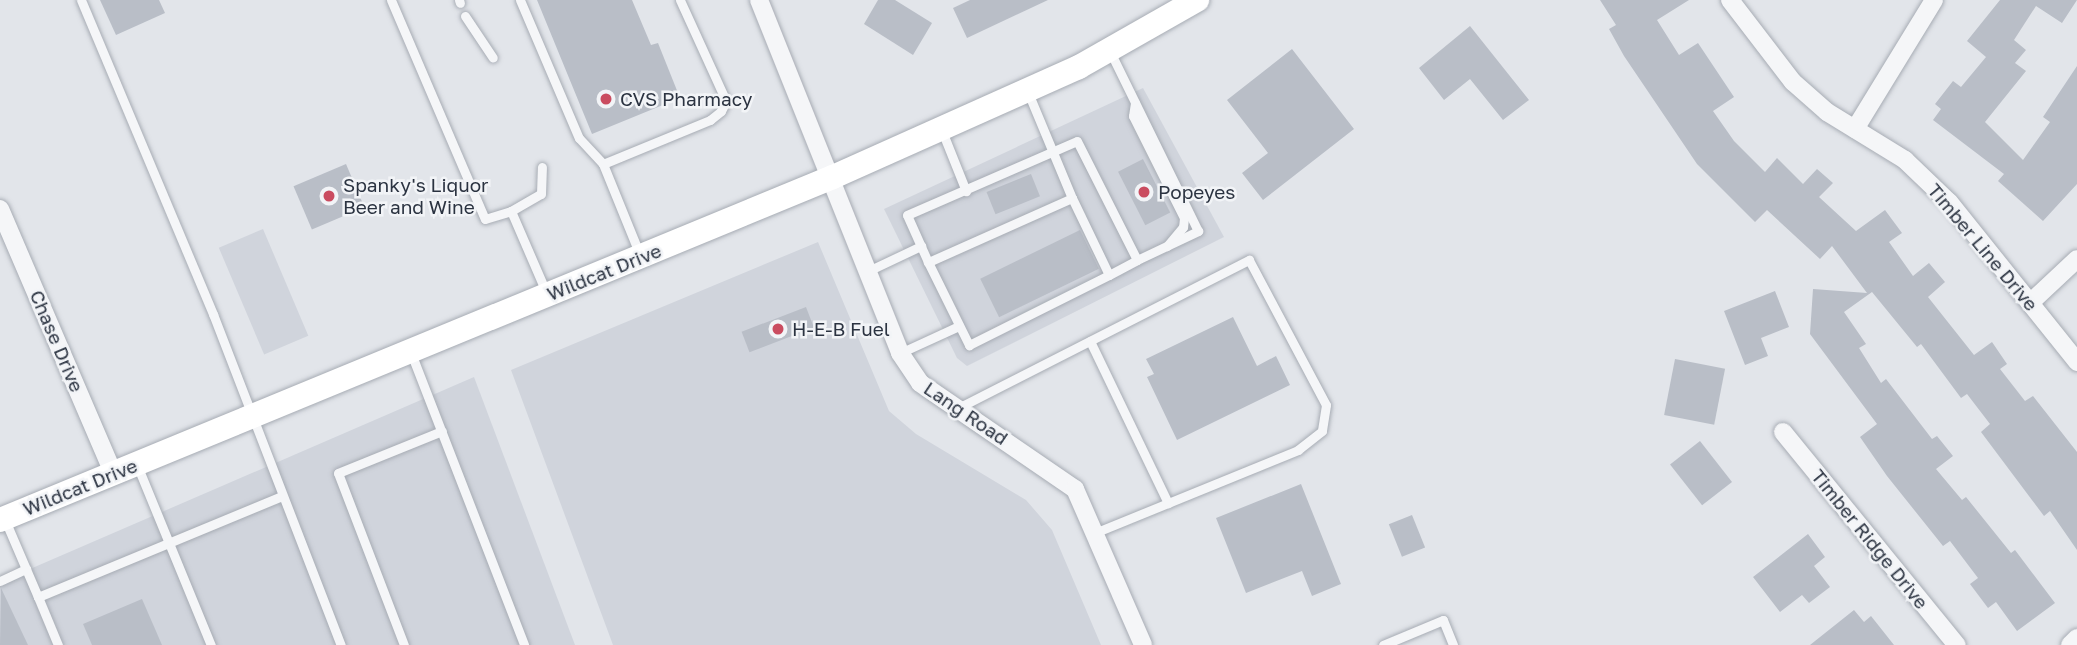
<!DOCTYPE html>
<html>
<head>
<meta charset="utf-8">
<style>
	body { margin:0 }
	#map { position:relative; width:2077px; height:645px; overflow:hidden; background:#e2e5ea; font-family:"Golos Text",sans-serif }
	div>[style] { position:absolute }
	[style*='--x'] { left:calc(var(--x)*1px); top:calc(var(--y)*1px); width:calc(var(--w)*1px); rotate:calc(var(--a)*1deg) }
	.built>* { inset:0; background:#d0d4dc; transform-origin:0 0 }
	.building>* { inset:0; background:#b9bec7; transform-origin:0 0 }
	.roads { filter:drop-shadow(0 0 2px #a7acb4) drop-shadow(0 0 2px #a7acb4) }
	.service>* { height:9px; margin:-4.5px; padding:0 4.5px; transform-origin:4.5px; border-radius:4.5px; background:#f5f6f8 }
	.minor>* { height:18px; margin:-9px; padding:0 9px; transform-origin:9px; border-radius:9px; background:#f5f6f8 }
	.secondary>* { height:24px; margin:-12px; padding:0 12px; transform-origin:12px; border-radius:12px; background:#fff }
	.dots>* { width:19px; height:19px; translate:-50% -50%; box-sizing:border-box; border:4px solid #f2f4f7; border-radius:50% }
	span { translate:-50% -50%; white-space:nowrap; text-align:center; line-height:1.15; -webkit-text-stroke:5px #f2f4f7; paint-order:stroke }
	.poi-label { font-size:19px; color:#2b3341 }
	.left { translate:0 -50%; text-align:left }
	.street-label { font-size:19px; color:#2b3341 }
</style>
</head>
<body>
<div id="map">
	<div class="built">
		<div style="clip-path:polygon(1143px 88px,1224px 237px,967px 366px,957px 358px,884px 209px)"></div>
		<div style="left:263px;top:229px;width:116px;height:48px;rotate:67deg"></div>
		<div style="clip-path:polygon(818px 242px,889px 411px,916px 434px,1026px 500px,1052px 530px,1101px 645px,613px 645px,511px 370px)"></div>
		<div style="clip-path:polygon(474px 377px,575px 645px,0 645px,0 582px)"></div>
	</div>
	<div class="building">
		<div style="clip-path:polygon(100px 0,159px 0,165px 13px,116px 35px)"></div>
		<div style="clip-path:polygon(537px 0,632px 0,651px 45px,658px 43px,680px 98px,592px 134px)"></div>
		<div style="clip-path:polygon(878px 0,895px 0,932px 23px,913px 55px,864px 24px)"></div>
		<div style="clip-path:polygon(970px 0,1048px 0,967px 38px,953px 8px)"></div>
		<div style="clip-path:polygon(1600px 0,1689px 0,1657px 20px,1679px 55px,1698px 43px,1734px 97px,1713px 111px,1734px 141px,1765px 172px,1777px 158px,1803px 184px,1817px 169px,1833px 183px,1819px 197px,1856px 231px,1885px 210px,1902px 233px,1889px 242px,1913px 276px,1929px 263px,1945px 282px,1928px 297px,1974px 355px,1992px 342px,2007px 364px,2000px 369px,2025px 401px,2033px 396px,2077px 452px,2077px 550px,2050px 511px,2044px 516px,1981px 432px,1990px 424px,1967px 394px,1961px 398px,1921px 344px,1917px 347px,1872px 292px,1844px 312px,1866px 344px,1859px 348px,1881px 383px,1886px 379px,1932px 439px,1937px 436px,1953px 456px,1936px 469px,1962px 500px,1966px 497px,2011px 553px,2015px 550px,2055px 603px,2017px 631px,1996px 602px,1988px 608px,1970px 584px,1978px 578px,1950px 541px,1943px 546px,1887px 476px,1860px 437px,1877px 424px,1810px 334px,1813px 289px,1867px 293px,1832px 246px,1820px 259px,1767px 210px,1755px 222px,1697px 164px,1624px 56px,1609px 29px,1616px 25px)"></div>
		<div style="clip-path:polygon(2000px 0,2077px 0,2062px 23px,2036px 6px,2014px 40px,2026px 50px,2015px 63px,2026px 71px,1985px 122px,2023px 160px,2050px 122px,2043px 117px,2077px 66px,2077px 184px,2043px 221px,1998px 181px,2004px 174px,1933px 120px,1941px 109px,1935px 104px,1953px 81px,1961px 87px,1986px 57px,1967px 41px)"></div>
		<div style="clip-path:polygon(1470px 26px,1529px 100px,1503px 120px,1470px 79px,1444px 100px,1419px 68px)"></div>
		<div style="clip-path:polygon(1292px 49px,1354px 129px,1263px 200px,1242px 173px,1268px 153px,1227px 100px)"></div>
		<div style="left:1143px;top:159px;width:60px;height:28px;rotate:63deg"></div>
		<div style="left:346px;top:164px;width:47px;height:57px;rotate:67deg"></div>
		<div style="left:1031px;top:174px;width:24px;height:48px;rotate:68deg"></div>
		<div style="left:1080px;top:230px;width:43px;height:111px;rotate:64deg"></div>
		<div style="clip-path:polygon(1775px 291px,1789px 327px,1761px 338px,1768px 356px,1745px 365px,1724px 311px)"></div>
		<div style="left:806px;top:307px;width:22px;height:69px;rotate:69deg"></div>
		<div style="clip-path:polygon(1233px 317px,1257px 366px,1276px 356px,1290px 385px,1177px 440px,1147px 377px,1154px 374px,1146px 359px)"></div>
		<div style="left:1675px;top:359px;width:51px;height:57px;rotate:11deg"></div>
		<div style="left:1700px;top:441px;width:52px;height:38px;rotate:52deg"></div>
		<div style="clip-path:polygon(1301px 484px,1341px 584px,1312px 596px,1302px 571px,1246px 593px,1216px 518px)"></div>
		<div style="left:1412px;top:515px;width:35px;height:25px;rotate:68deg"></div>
		<div style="clip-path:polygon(1808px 534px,1825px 557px,1814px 566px,1830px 587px,1809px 603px,1802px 595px,1780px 612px,1753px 577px)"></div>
		<div style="clip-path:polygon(1px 588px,28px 645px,0 645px)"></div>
		<div style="clip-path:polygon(142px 599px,162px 645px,92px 645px,83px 624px)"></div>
		<div style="clip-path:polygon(1854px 610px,1864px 622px,1871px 616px,1894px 645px,1810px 645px)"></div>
	</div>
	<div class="roads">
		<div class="service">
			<div style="--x:81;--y:0;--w:341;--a:67.2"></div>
			<div style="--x:213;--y:314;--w:355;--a:68.9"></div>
			<div style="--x:391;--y:0;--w:238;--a:66.8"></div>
			<div style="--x:485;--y:219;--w:27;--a:-17"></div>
			<div style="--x:511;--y:211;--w:90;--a:66.6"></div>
			<div style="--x:459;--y:0;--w:3;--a:72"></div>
			<div style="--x:520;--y:0;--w:150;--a:66.9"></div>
			<div style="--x:579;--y:138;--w:35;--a:47"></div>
			<div style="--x:603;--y:164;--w:98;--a:67.9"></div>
			<div style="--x:465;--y:16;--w:50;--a:56.3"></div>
			<div style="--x:1027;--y:90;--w:117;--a:67.4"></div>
			<div style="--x:1072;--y:198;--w:158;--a:156"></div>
			<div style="--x:928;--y:262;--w:93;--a:63.7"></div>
			<div style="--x:969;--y:345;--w:157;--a:-26.6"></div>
			<div style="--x:1135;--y:103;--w:13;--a:99"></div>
			<div style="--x:1133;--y:116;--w:114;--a:63.4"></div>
			<div style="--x:1184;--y:218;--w:9;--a:96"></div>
			<div style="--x:1183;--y:227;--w:25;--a:130"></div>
			<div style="--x:942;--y:131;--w:65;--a:68.2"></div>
			<div style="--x:603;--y:164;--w:116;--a:-22.4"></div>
			<div style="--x:710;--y:120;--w:14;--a:-39"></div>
			<div style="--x:721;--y:111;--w:11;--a:-63"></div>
			<div style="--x:726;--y:101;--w:111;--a:-114.5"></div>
			<div style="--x:1072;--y:198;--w:85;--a:64.3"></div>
			<div style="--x:1109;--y:275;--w:32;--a:-28"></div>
			<div style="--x:511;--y:211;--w:34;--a:-30"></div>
			<div style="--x:541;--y:194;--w:27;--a:-88"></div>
			<div style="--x:928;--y:262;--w:51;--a:-114.1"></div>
			<div style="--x:907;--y:215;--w:185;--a:-23.5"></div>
			<div style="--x:1077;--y:141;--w:133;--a:63.2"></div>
			<div style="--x:1137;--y:260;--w:68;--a:-25.4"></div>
			<div style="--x:1198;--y:231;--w:200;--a:-116.1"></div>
			<div style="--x:868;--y:271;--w:59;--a:-25.3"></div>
			<div style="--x:1090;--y:341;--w:180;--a:64.3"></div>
			<div style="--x:411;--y:353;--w:313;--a:68.8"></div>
			<div style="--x:900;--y:353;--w:65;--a:-24.6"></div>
			<div style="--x:956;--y:409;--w:329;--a:-27"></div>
			<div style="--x:1249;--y:260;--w:164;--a:62"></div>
			<div style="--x:1326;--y:405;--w:26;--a:99"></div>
			<div style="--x:1322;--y:431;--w:31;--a:142"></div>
			<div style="--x:1298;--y:450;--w:219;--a:157.8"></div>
			<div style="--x:137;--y:465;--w:195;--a:67.7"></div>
			<div style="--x:5;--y:520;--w:84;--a:66.8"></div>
			<div style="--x:38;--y:597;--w:264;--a:-22.5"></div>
			<div style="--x:0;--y:581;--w:29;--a:-25"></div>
			<div style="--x:38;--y:597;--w:52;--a:67.4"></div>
			<div style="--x:404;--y:645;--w:184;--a:-111"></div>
			<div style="--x:338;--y:473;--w:112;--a:-22"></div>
			<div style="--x:1383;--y:645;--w:65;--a:-22.6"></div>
			<div style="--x:1443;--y:620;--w:27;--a:68"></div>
		</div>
		<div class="minor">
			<div style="--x:759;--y:0;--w:380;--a:68.2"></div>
			<div style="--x:900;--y:353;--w:36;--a:56"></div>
			<div style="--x:920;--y:383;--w:188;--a:34.4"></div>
			<div style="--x:1075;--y:489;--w:170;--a:66.4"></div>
			<div style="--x:1730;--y:0;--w:103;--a:52.5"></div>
			<div style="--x:1793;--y:82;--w:45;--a:41.4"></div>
			<div style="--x:1827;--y:112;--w:92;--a:31.6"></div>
			<div style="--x:1905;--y:160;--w:61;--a:43.7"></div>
			<div style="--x:1949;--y:202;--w:205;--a:51.3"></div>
			<div style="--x:1855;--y:129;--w:151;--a:-58.5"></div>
			<div style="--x:0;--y:209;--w:287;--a:66.8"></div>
			<div style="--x:2030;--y:303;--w:64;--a:-43.1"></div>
			<div style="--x:1783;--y:432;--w:275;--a:50.8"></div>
			<div style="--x:2070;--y:645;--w:10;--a:-45"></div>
		</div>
		<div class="secondary">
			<div style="--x:0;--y:520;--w:901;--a:-22.38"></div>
			<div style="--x:833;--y:177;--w:269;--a:-24.1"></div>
			<div style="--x:1079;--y:67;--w:136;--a:-29.6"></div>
		</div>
	</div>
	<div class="dots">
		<div style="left:606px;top:99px;background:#ca4c60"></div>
		<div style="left:1144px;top:192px;background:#ca4c60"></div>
		<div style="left:329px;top:196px;background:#ca4c60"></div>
		<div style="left:778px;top:329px;background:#ca4c60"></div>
	</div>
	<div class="poi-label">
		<span class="left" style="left:620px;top:99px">CVS Pharmacy</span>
		<span class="left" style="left:343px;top:196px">Spanky's Liquor<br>Beer and Wine</span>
		<span class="left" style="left:1158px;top:192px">Popeyes</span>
		<span class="left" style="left:792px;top:329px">H-E-B Fuel</span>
	</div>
	<div class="street-label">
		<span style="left:1983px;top:247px;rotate:50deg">Timber Line Drive</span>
		<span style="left:604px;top:272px;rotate:-22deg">Wildcat Drive</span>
		<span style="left:57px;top:341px;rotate:67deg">Chase Drive</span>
		<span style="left:966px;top:413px;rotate:34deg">Lang Road</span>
		<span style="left:80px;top:487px;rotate:-22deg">Wildcat Drive</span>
		<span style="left:1870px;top:539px;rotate:51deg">Timber Ridge Drive</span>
	</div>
</div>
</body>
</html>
